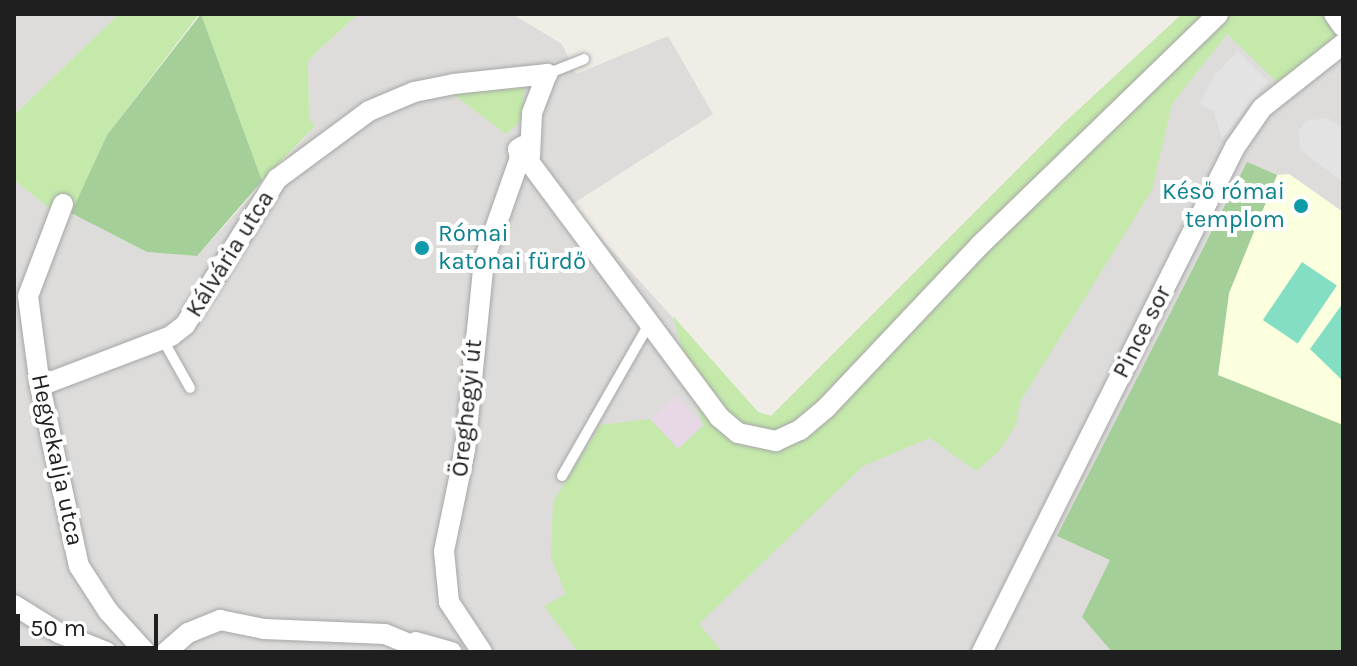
<!DOCTYPE html>
<html>
<head>
<meta charset="utf-8">
<style>
	body { margin:0 }
	#map { position:relative; width:1357px; height:666px; overflow:hidden; background:#efede5; font-family:Karla,sans-serif }
	div>[style] { position:absolute }
	[style*='--x'] { left:calc(var(--x)*1px); top:calc(var(--y)*1px); width:calc(var(--w)*1px); rotate:calc(var(--a)*1deg) }
	.residential>* { inset:0; background:#dddcdb }
	.industrial>* { inset:0; background:#e8d7e4; transform-origin:0 0 }
	.education>* { inset:0; background:#fcffde }
	.grass>* { inset:0; background:#c4e9ab }
	.forest>* { inset:0; background:#a4cf99 }
	.pitch>* { inset:0; background:#83dec3; transform-origin:0 0 }
	.parking>* { inset:0; background:#e3e3e3 }
	.roads { filter:drop-shadow(0 0 2px #a6a6a6) drop-shadow(0 0 2px #a6a6a6) }
	.service>* { height:10px; margin:-5px; padding:0 5px; transform-origin:5px; border-radius:5px; background:#fff }
	.minor>* { height:20px; margin:-10px; padding:0 10px; transform-origin:10px; border-radius:10px; background:#fff }
	.dots>* { width:22px; height:22px; translate:-50% -50%; box-sizing:border-box; border:4px solid #fff; border-radius:50% }
	span { translate:-50% -50%; white-space:nowrap; text-align:center; line-height:1.15; -webkit-text-stroke:8px #fff; paint-order:stroke }
	.culture-label { font-size:24px; color:#0d838f }
	.right { translate:-100% -50%; text-align:right }
	.left { translate:0 -50%; text-align:left }
	.street-label { font-size:24px; color:#1f1f1f }
	.frame { position:absolute; inset:0; border:16px solid #1f1f1f; pointer-events:none }
	.scale { position:absolute; left:16px; top:614px; width:142px; height:36px; box-sizing:border-box; border:4px solid #1f1f1f; border-top:0; padding-left:10px; font-size:24px; line-height:28px; white-space:nowrap; color:#1f1f1f; -webkit-text-stroke:6px #fff; paint-order:stroke }
</style>
</head>
<body>
<div id="map">
	<div class="residential">
		<div style="clip-path:polygon(14px 14px,119px 14px,14px 115px)"></div>
		<div style="clip-path:polygon(358px 14px,512px 14px,562px 44px,576px 74px,668px 36px,713px 114px,571px 205px,758px 412px,771px 416px,1062px 125px,1182px 14px,1343px 14px,1343px 652px,14px 652px,14px 180px,53px 211px,71px 213px,147px 252px,197px 256px,315px 126px,309px 119px,308px 60px)"></div>
	</div>
	<div class="industrial">
		<div style="left:675px;top:396px;width:40px;height:34px;rotate:46deg"></div>
	</div>
	<div class="education">
		<div style="clip-path:polygon(1289px 174px,1343px 212px,1343px 425px,1218px 376px,1229px 293px,1277px 175px)"></div>
	</div>
	<div class="grass">
		<div style="clip-path:polygon(119px 14px,199px 14px,107px 135px,71px 213px,53px 211px,14px 180px,14px 115px)"></div>
		<div style="clip-path:polygon(201px 14px,358px 14px,308px 60px,309px 119px,315px 126px,262px 181px)"></div>
		<div style="clip-path:polygon(1182px 14px,1325px 14px,1341px 38px,1277px 82px,1227px 34px,1172px 104px,1152px 190px,1020px 402px,1016px 425px,999px 451px,976px 471px,930px 438px,863px 466px,699px 624px,722px 652px,578px 652px,544px 606px,566px 594px,551px 558px,553px 502px,600px 425px,650px 419px,678px 449px,703px 426px,673px 316px,758px 412px,771px 416px,1062px 125px)"></div>
		<div style="clip-path:polygon(525px 85px,522px 120px,506px 134px,446px 89px)"></div>
	</div>
	<div class="forest">
		<div style="clip-path:polygon(201px 14px,262px 181px,197px 256px,147px 252px,71px 213px,107px 135px)"></div>
		<div style="clip-path:polygon(1247px 162px,1277px 175px,1229px 293px,1218px 375px,1343px 425px,1343px 652px,1112px 652px,1082px 617px,1110px 560px,1057px 536px)"></div>
	</div>
	<div class="pitch">
		<div style="left:1302px;top:262px;width:42px;height:70px;rotate:34deg"></div>
		<div style="clip-path:polygon(1343px 303px,1343px 381px,1310px 349px)"></div>
	</div>
	<div class="parking">
		<div style="clip-path:polygon(1238px 51px,1268px 81px,1222px 139px,1213px 110px,1199px 104px,1215px 75px)"></div>
		<div style="clip-path:polygon(1328px 118px,1343px 129px,1342px 182px,1300px 149px,1299px 131px,1306px 121px)"></div>
	</div>
	<div class="roads">
		<div class="service">
			<div style="--x:547;--y:74;--w:40;--a:-22"></div>
			<div style="--x:163;--y:340;--w:55;--a:60.6"></div>
			<div style="--x:562;--y:476;--w:173;--a:-60.2"></div>
		</div>
		<div class="minor">
			<div style="--x:1334;--y:14;--w:16;--a:55"></div>
			<div style="--x:530;--y:156;--w:43;--a:-87.3"></div>
			<div style="--x:532;--y:113;--w:42;--a:-69"></div>
			<div style="--x:527;--y:159;--w:322;--a:53.3"></div>
			<div style="--x:719;--y:417;--w:25;--a:40"></div>
			<div style="--x:738;--y:433;--w:39;--a:12"></div>
			<div style="--x:776;--y:441;--w:26;--a:-25"></div>
			<div style="--x:800;--y:430;--w:34;--a:-40"></div>
			<div style="--x:826;--y:408;--w:223;--a:-46.6"></div>
			<div style="--x:979;--y:246;--w:333;--a:-44.1"></div>
			<div style="--x:63;--y:204;--w:98;--a:110.8"></div>
			<div style="--x:28;--y:296;--w:91;--a:82.4"></div>
			<div style="--x:40;--y:386;--w:184;--a:77.8"></div>
			<div style="--x:79;--y:566;--w:54;--a:57.2"></div>
			<div style="--x:108;--y:611;--w:55;--a:47.9"></div>
			<div style="--x:40;--y:386;--w:140;--a:-20.9"></div>
			<div style="--x:171;--y:336;--w:18;--a:-38"></div>
			<div style="--x:185;--y:325;--w:173;--a:-57.8"></div>
			<div style="--x:277;--y:179;--w:114;--a:-36.5"></div>
			<div style="--x:369;--y:111;--w:49;--a:-22.9"></div>
			<div style="--x:414;--y:92;--w:41;--a:-11.3"></div>
			<div style="--x:454;--y:84;--w:94;--a:-6.1"></div>
			<div style="--x:14;--y:605;--w:53;--a:31.9"></div>
			<div style="--x:59;--y:633;--w:51;--a:22"></div>
			<div style="--x:416;--y:642;--w:37;--a:16"></div>
			<div style="--x:166;--y:652;--w:29;--a:-41"></div>
			<div style="--x:188;--y:633;--w:35;--a:-22"></div>
			<div style="--x:220;--y:620;--w:45;--a:11.6"></div>
			<div style="--x:264;--y:629;--w:121;--a:2.4"></div>
			<div style="--x:385;--y:634;--w:48;--a:22.2"></div>
			<div style="--x:482;--y:652;--w:60;--a:-123.4"></div>
			<div style="--x:449;--y:602;--w:51;--a:-95.6"></div>
			<div style="--x:444;--y:551;--w:103;--a:-78.3"></div>
			<div style="--x:465;--y:450;--w:191;--a:-84.3"></div>
			<div style="--x:484;--y:260;--w:108;--a:-70.6"></div>
			<div style="--x:520;--y:158;--w:9;--a:-103"></div>
			<div style="--x:518;--y:149;--w:6;--a:-31"></div>
			<div style="--x:982;--y:652;--w:565;--a:-63.39"></div>
			<div style="--x:1235;--y:147;--w:47;--a:-55.3"></div>
			<div style="--x:1262;--y:108;--w:103;--a:-38.3"></div>
		</div>
	</div>
	<div class="dots">
		<div style="left:1301px;top:206px;background:#0f9aa8"></div>
		<div style="left:422px;top:248px;background:#0f9aa8"></div>
	</div>
	<div class="culture-label">
		<span class="right" style="left:1285px;top:206px">Késő római<br>templom</span>
		<span class="left" style="left:438px;top:248px">Római<br>katonai fürdő</span>
	</div>
	<div class="street-label">
		<span style="left:230px;top:254px;rotate:-58deg">Kálvária utca</span>
		<span style="left:1142px;top:332px;rotate:-63deg">Pince sor</span>
		<span style="left:467px;top:408px;rotate:-84deg">Öreghegyi út</span>
		<span style="left:57px;top:460px;rotate:78deg">Hegyekalja utca</span>
	</div>
	<div class="frame"></div>
	<div class="scale">50 m</div>
</div>
</body>
</html>
